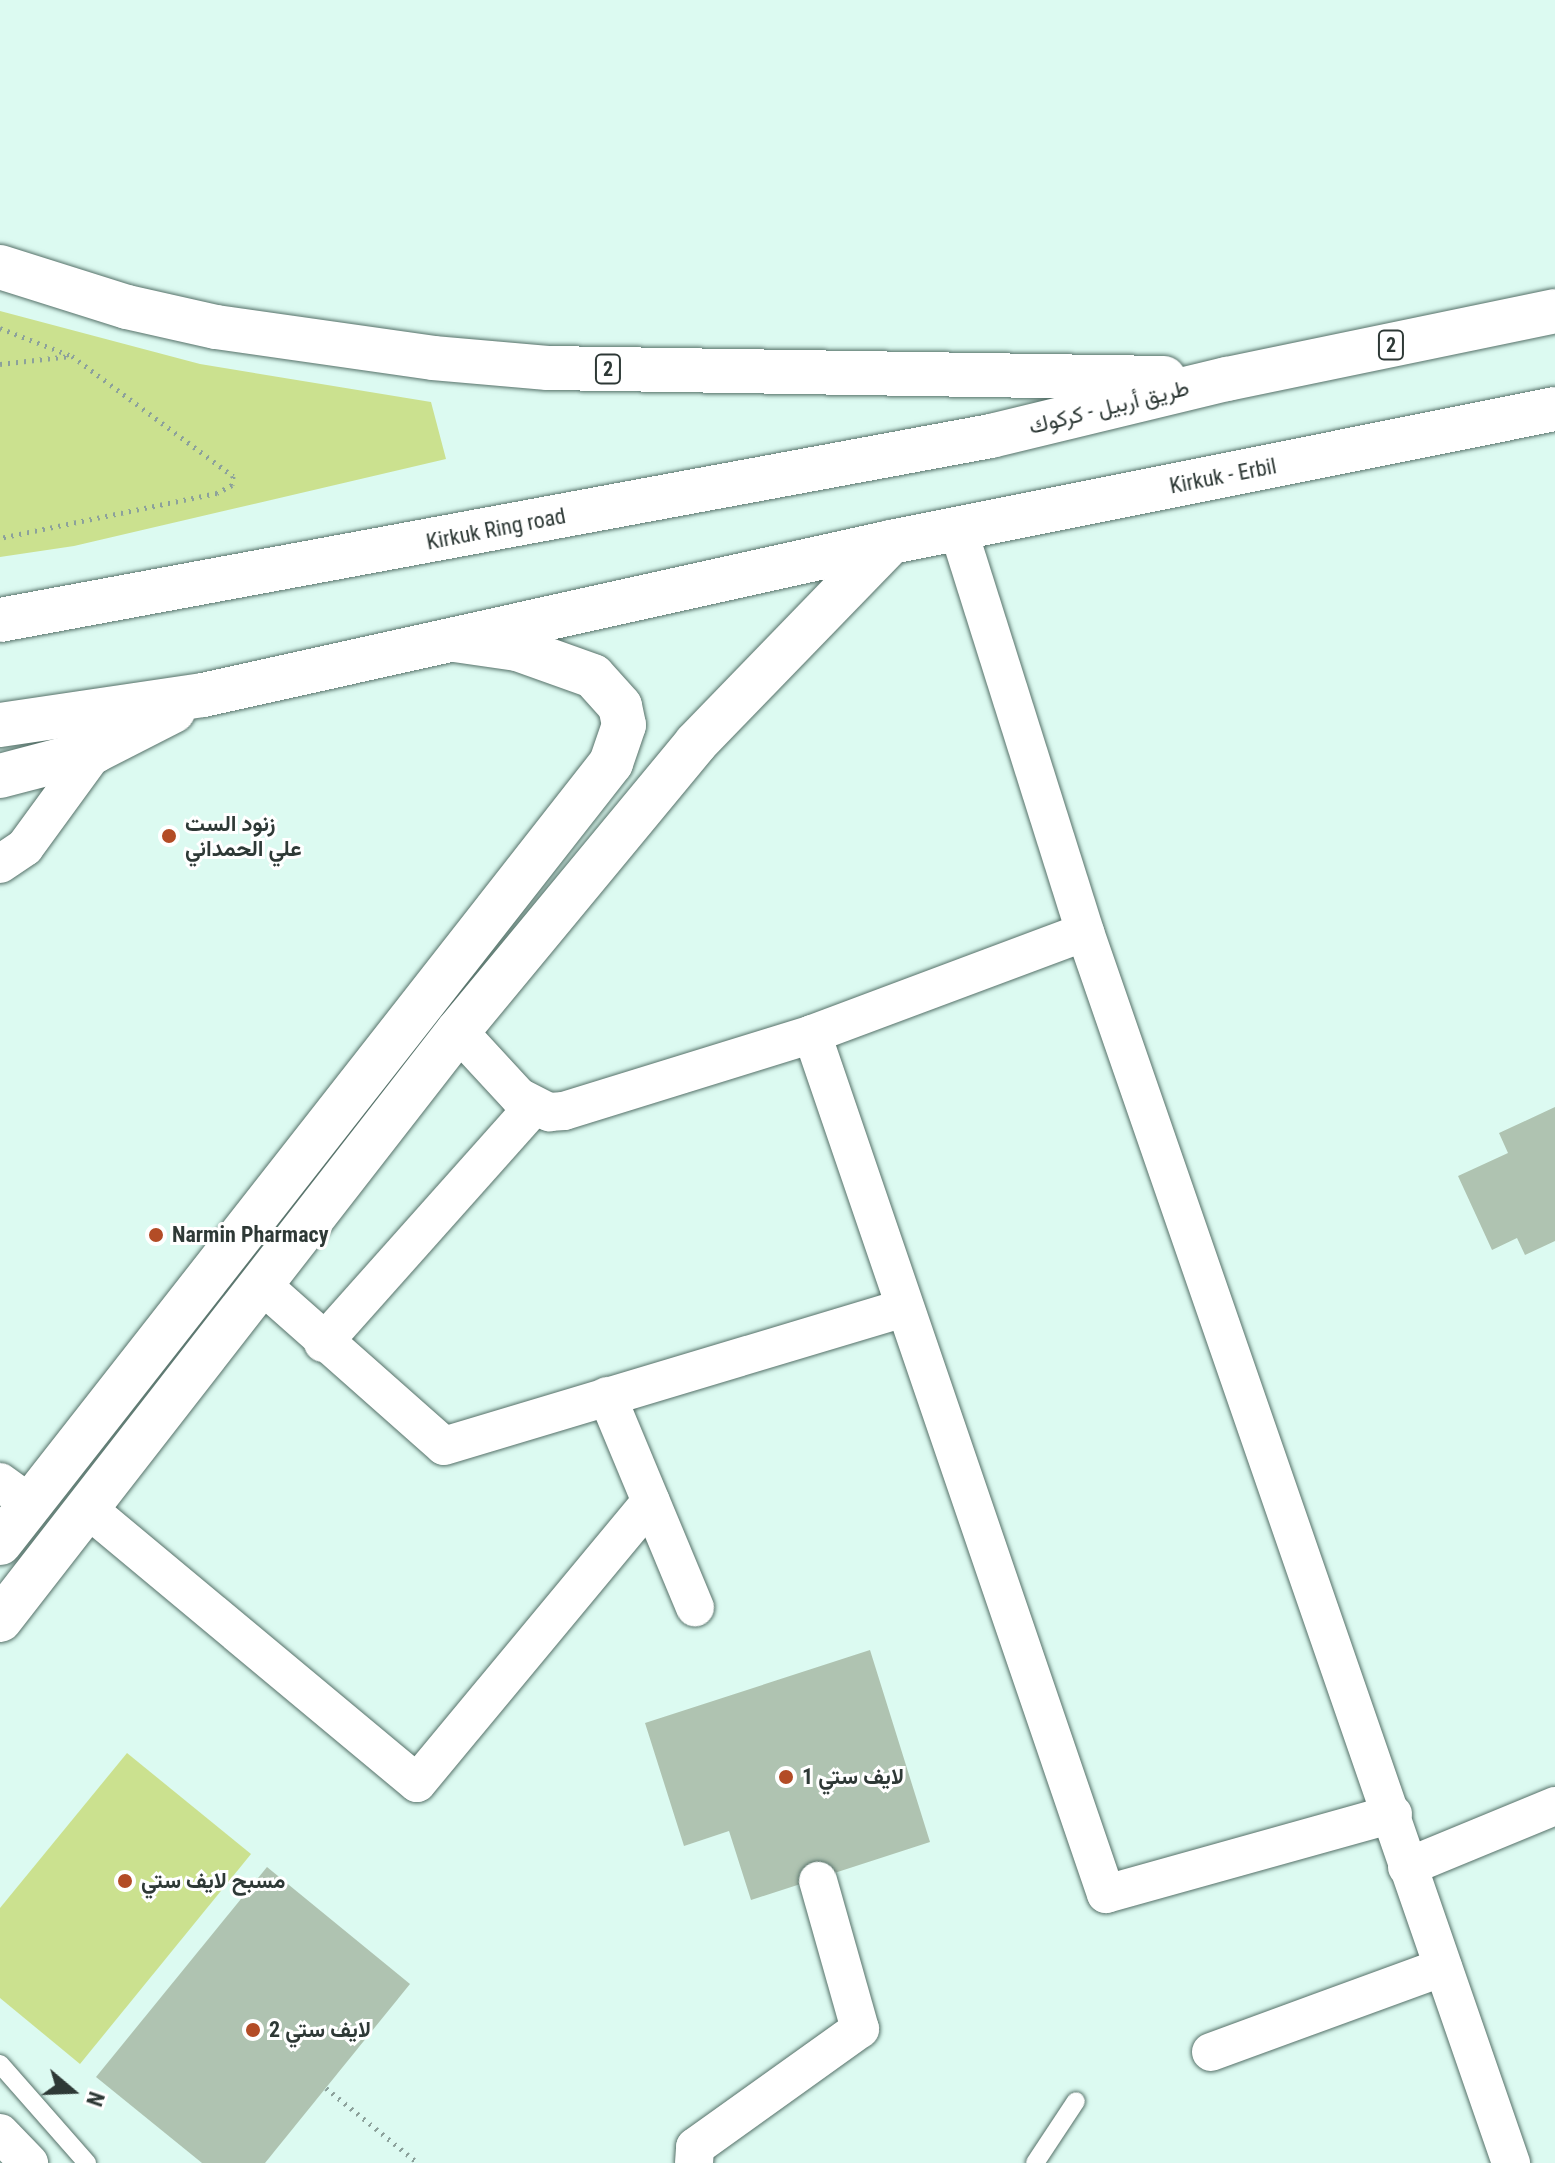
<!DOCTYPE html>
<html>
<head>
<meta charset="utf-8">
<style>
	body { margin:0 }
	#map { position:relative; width:1555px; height:2163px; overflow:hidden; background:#dcfaf1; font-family:"Roboto Condensed",Vazirmatn,sans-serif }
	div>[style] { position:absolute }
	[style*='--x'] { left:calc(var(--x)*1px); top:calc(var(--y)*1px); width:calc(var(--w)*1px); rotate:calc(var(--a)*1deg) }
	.green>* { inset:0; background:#cbe18f }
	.building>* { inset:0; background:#afc3b1 }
	.path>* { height:5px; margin-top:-2.5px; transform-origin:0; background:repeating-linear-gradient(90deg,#8ca19b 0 2px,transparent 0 8px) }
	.roads { filter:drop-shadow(0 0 2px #567169) drop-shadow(0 0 2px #567169) }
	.lane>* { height:18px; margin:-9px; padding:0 9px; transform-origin:9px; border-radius:9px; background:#fff }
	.street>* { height:38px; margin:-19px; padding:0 19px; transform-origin:19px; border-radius:19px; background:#fff }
	.secondary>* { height:44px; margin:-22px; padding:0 22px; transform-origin:22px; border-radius:22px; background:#fff }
	.highway>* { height:44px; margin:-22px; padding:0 22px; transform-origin:22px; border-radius:22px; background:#fff }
	.dots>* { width:22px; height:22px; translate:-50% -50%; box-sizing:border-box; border:4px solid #fff; border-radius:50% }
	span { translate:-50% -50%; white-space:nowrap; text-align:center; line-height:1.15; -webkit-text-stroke:6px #fff; paint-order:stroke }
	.shield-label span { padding:2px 6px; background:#fff; border:2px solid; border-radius:6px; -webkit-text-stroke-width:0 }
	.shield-label { font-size:20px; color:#2e3936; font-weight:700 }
	.street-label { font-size:22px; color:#2e3936 }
	.poi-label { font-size:22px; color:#2e3936; font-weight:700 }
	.left { translate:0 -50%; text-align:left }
	.north { position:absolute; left:32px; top:2051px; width:80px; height:80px; -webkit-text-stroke:6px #fff; paint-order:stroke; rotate:109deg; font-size:22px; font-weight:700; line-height:32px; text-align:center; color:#2e3936 }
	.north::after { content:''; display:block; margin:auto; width:28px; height:36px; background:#2e3936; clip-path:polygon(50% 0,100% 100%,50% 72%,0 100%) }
</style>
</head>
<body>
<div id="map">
	<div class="green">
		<div style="clip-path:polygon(0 311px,200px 364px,431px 402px,446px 459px,74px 546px,0 557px)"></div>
		<div style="clip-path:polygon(127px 1753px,251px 1854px,80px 2064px,0 1998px,0 1908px)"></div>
	</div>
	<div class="building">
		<div style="clip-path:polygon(1555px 1107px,1555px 1241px,1525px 1255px,1517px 1238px,1492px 1250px,1458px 1176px,1508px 1153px,1499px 1133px)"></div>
		<div style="clip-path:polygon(870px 1650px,930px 1842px,751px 1900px,729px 1831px,684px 1846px,645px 1723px)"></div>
		<div style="clip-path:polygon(267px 1867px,410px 1984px,265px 2163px,202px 2163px,96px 2077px)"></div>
	</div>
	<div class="path">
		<div style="--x:0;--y:328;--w:77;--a:21.3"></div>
		<div style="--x:72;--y:356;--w:201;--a:36.7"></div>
		<div style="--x:233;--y:476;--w:9;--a:96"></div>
		<div style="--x:232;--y:485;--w:17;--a:152"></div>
		<div style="--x:217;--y:493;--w:222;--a:168.3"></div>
		<div style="--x:0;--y:364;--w:71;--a:-6.4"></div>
		<div style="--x:326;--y:2088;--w:119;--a:39.2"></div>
	</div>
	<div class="roads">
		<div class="lane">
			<div style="--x:0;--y:2064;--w:132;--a:48.7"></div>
			<div style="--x:1035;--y:2163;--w:74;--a:-56.5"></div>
		</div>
		<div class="street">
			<div style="--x:958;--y:529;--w:423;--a:72.5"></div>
			<div style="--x:1085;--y:932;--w:1303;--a:70.91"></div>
			<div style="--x:0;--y:864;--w:30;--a:-34"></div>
			<div style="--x:25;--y:847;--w:119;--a:-53.9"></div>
			<div style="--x:458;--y:1031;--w:90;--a:47.3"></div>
			<div style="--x:519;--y:1097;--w:34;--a:27"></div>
			<div style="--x:549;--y:1112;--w:15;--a:-4"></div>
			<div style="--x:564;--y:1111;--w:260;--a:-17.2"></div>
			<div style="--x:812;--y:1034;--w:291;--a:-20.5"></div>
			<div style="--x:812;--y:1034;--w:909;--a:71.13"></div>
			<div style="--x:1106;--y:1894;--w:298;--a:-15.6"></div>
			<div style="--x:261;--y:1284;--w:244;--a:41.5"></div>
			<div style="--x:444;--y:1446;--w:481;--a:-16.7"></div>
			<div style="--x:323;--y:1343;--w:317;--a:-48.3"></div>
			<div style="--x:607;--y:1396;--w:229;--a:67.4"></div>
			<div style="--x:0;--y:1482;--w:37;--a:36"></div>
			<div style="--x:88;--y:1509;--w:428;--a:39.8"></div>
			<div style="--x:417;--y:1783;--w:366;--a:-50.3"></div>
			<div style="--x:1407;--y:1867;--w:160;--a:-22.4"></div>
			<div style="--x:1211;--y:2052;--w:247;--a:-20.1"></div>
			<div style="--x:0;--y:2133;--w:42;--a:46"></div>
			<div style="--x:694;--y:2163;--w:16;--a:-86"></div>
			<div style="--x:695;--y:2147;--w:203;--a:-35.6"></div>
			<div style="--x:860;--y:2029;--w:154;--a:-105.8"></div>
		</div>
		<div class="secondary">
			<div style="--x:0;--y:1543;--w:991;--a:-51.93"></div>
			<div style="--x:611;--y:763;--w:40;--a:-71.1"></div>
			<div style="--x:624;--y:725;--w:19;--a:-102"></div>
			<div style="--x:620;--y:706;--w:40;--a:-132"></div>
			<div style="--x:593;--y:676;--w:81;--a:-160.4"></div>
			<div style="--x:517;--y:649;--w:63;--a:-171.7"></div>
			<div style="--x:0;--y:1620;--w:746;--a:-52.13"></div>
			<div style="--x:458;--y:1031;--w:374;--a:-50.4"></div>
			<div style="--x:696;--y:743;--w:280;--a:-45.9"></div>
		</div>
		<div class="highway">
			<div style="--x:0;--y:267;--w:133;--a:17.5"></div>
			<div style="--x:127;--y:307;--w:91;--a:12.7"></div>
			<div style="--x:216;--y:327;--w:219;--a:8.1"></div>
			<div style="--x:433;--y:358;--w:115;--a:5"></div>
			<div style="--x:548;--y:368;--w:616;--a:0.93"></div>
			<div style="--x:0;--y:620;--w:1008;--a:-10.52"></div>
			<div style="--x:991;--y:436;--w:243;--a:-13.6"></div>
			<div style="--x:1227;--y:379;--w:335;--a:-11.7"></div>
			<div style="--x:0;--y:725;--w:205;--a:-8.4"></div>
			<div style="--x:203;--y:695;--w:705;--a:-12.54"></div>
			<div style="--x:891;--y:542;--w:677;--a:-11.33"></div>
			<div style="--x:0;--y:776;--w:98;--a:-14.7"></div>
			<div style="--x:95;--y:751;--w:88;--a:-27.1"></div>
		</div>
	</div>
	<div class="dots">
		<div style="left:169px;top:836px;background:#b34c26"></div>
		<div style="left:156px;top:1235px;background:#b34c26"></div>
		<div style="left:786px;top:1777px;background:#b34c26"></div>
		<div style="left:125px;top:1881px;background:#b34c26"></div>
		<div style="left:253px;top:2030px;background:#b34c26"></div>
	</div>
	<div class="shield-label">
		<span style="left:1391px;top:345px">2</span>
		<span style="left:608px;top:369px">2</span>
	</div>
	<div class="street-label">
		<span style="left:1109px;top:407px;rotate:-14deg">طريق أربيل - كركوك</span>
		<span style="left:1223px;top:476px;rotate:-11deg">Kirkuk - Erbil</span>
		<span style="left:496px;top:529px;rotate:-11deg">Kirkuk Ring road</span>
	</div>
	<div class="poi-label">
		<span class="left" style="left:185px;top:836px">زنود الست<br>علي الحمداني</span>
		<span class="left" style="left:172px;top:1235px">Narmin Pharmacy</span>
		<span class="left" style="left:802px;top:1777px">لايف ستي 1</span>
		<span class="left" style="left:141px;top:1881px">مسبح لايف ستي</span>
		<span class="left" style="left:269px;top:2030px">لايف ستي 2</span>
	</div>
	<div class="north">N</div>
</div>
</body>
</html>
